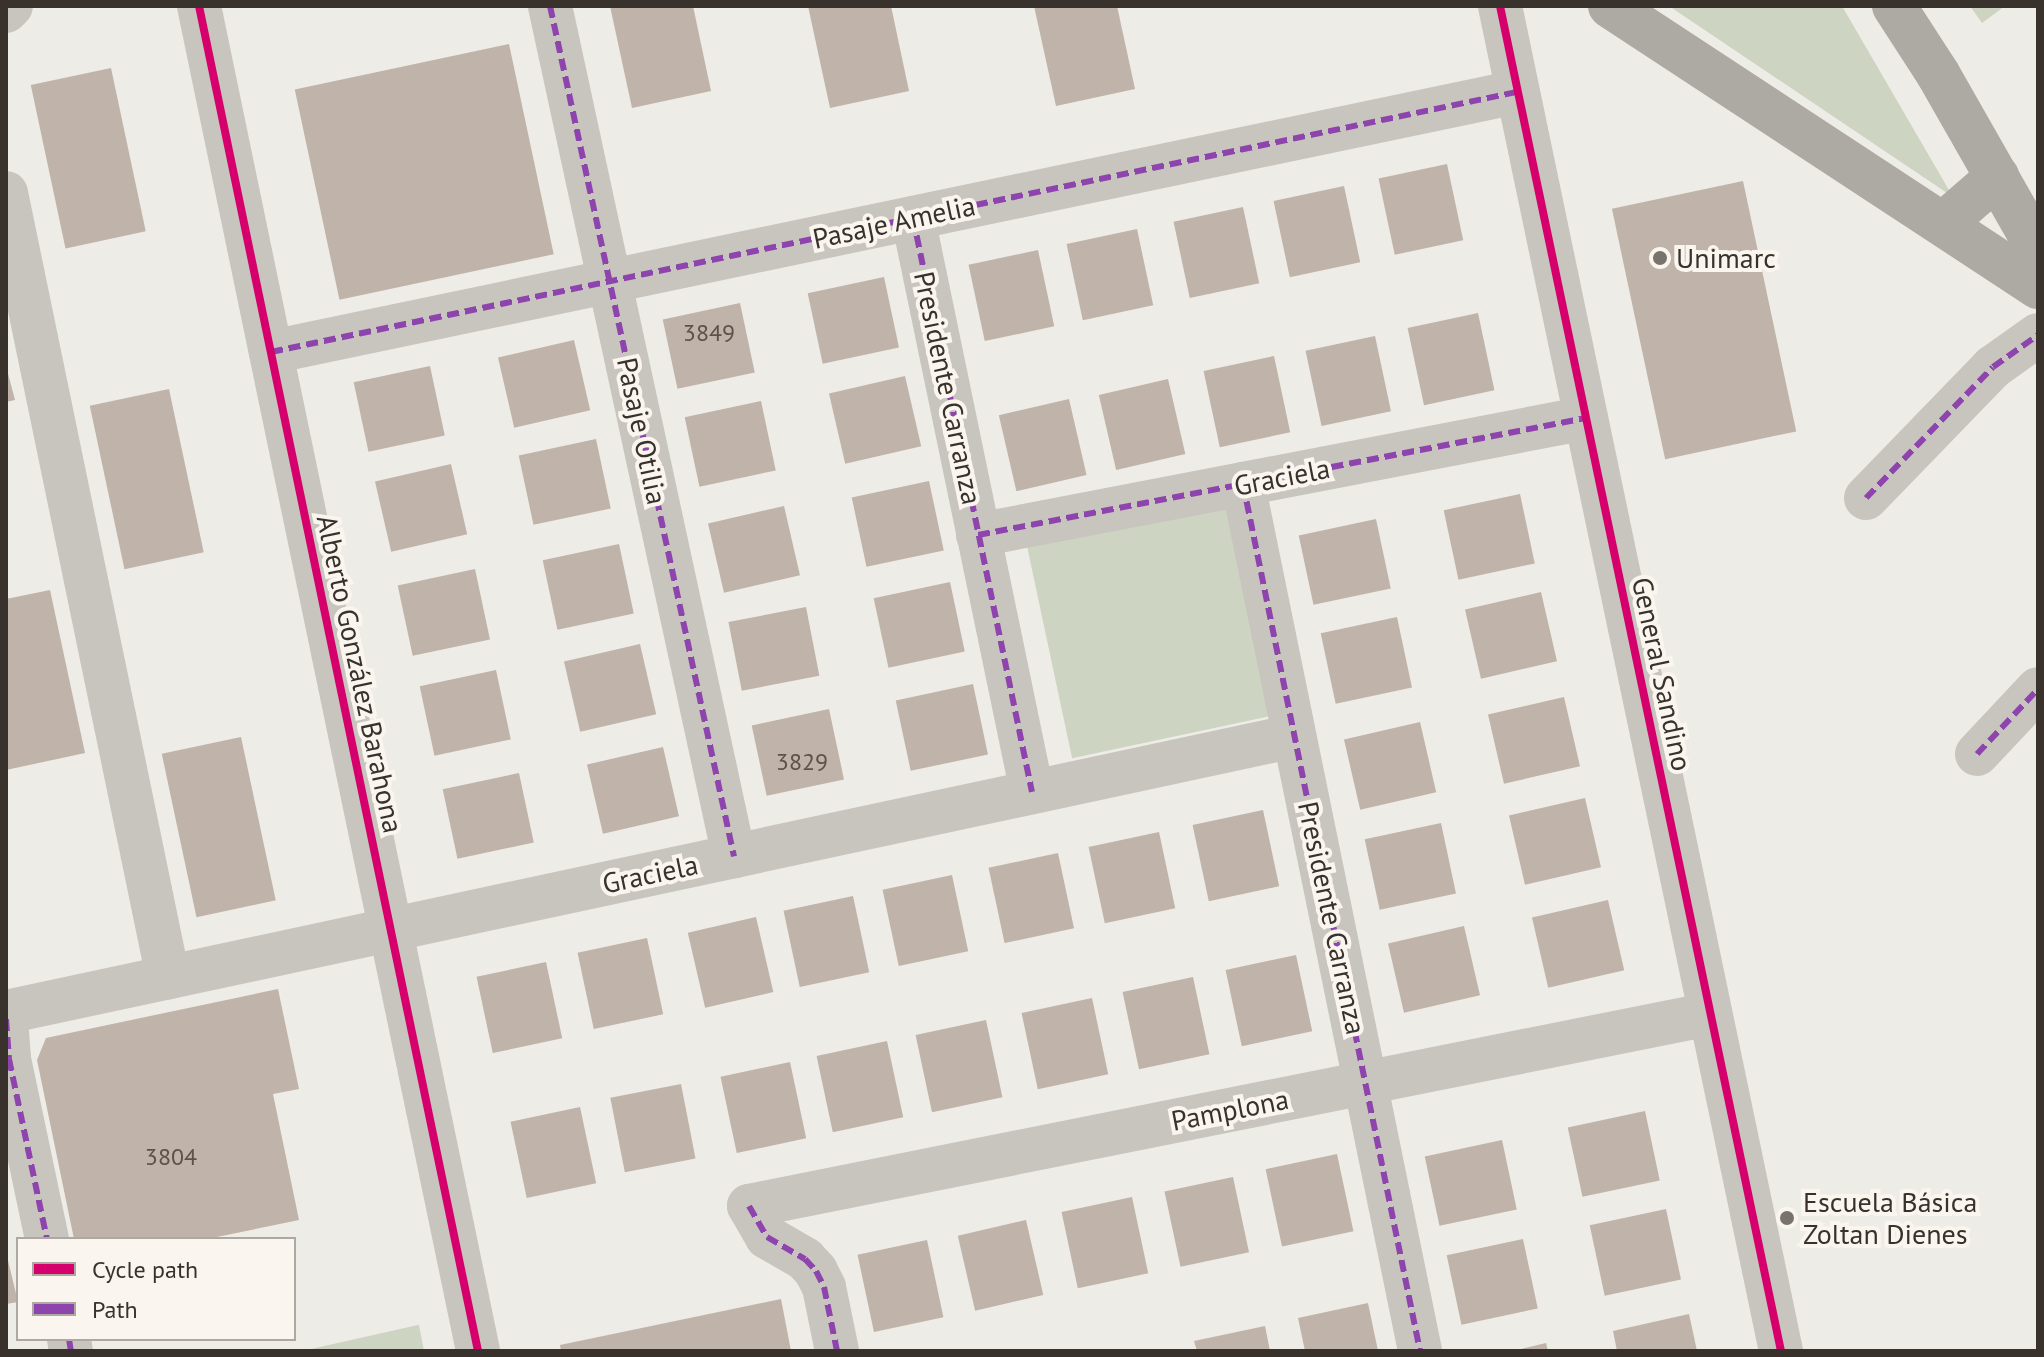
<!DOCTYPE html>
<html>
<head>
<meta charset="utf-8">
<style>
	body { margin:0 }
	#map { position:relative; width:2044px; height:1357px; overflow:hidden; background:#eeece6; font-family:"PT Sans",sans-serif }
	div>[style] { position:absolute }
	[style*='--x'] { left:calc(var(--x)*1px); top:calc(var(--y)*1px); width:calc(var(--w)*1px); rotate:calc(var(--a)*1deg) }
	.green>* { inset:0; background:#cdd4c1; transform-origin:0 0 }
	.building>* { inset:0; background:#c0b3a9; transform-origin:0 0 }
	.minor>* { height:44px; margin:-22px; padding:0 22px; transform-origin:22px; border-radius:22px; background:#c8c4be }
	.major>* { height:44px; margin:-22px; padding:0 22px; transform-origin:22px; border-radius:22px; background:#ada9a3 }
	.quiet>* { height:6px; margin-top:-3px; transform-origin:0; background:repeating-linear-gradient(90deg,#8e44ad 0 12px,transparent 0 18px) }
	.cycleway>* { height:8px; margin:-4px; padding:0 4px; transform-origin:4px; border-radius:4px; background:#d6006c }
	.dots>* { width:22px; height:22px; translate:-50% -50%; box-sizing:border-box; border:4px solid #faf6ef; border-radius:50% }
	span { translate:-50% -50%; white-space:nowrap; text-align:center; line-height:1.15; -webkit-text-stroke:8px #faf6ef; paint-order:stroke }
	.number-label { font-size:24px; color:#5b524b }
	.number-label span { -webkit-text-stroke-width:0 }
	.street-label { font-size:28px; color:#39322c }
	.poi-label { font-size:28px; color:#39322c }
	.left { translate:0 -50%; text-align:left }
	.frame { position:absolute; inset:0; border:8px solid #39322c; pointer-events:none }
	.legend { position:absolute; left:16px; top:1237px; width:280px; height:104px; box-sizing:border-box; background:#faf6ef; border:2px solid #ada8a1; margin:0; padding:10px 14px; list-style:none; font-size:24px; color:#39322c }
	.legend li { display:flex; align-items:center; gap:16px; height:40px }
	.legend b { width:40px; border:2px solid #ada8a1 }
</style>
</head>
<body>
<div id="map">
	<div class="green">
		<div style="clip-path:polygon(1669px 6px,1842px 6px,1953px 197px)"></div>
		<div style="clip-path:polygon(1970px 6px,2005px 6px,1982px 23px)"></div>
		<div style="left:1229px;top:496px;width:224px;height:208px;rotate:78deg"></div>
		<div style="clip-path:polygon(419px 1325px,424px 1351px,302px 1351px,418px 1325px)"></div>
	</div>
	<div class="building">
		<div style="clip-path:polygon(610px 6px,693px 6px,711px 91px,632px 108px)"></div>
		<div style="clip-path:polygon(808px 6px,891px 6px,909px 91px,830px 108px)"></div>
		<div style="clip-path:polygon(1034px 6px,1117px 6px,1135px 89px,1056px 106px)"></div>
		<div style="left:509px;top:44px;width:215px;height:219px;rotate:78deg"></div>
		<div style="left:111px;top:68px;width:167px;height:82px;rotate:78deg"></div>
		<div style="left:1447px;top:164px;width:78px;height:70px;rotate:78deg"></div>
		<div style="left:1743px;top:181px;width:256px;height:134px;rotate:78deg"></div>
		<div style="left:1344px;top:186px;width:78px;height:72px;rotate:78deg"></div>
		<div style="left:1243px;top:207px;width:78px;height:71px;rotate:78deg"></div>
		<div style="left:1137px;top:229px;width:78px;height:72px;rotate:78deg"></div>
		<div style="left:1038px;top:250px;width:78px;height:71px;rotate:78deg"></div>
		<div style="left:884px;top:277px;width:72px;height:78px;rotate:78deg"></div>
		<div style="left:740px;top:303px;width:71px;height:79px;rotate:78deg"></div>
		<div style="left:1478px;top:313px;width:79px;height:72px;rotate:78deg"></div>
		<div style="left:1375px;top:336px;width:77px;height:71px;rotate:78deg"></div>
		<div style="left:574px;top:340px;width:72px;height:78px;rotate:77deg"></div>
		<div style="left:1274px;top:356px;width:78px;height:72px;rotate:78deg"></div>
		<div style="clip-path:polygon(6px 366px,15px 400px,6px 402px)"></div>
		<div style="left:430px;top:366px;width:71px;height:78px;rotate:78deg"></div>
		<div style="left:905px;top:376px;width:72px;height:78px;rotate:77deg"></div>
		<div style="left:1168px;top:379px;width:77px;height:71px;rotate:77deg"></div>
		<div style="left:169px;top:389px;width:167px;height:81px;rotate:78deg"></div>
		<div style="left:1069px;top:399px;width:78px;height:72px;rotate:77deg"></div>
		<div style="left:761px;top:401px;width:71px;height:78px;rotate:78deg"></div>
		<div style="left:596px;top:439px;width:71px;height:79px;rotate:78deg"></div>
		<div style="left:451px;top:464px;width:72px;height:78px;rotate:77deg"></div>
		<div style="left:929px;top:481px;width:71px;height:79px;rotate:78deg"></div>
		<div style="left:1520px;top:494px;width:71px;height:78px;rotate:78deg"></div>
		<div style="left:784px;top:506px;width:71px;height:78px;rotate:77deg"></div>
		<div style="left:1376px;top:519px;width:71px;height:79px;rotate:78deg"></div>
		<div style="left:619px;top:544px;width:71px;height:78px;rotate:78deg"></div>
		<div style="left:475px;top:569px;width:72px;height:79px;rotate:78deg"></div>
		<div style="left:950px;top:582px;width:71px;height:78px;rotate:78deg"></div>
		<div style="clip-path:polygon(50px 590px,85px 753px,6px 770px,6px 599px)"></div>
		<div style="left:1541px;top:592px;width:71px;height:78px;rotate:77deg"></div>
		<div style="left:806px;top:607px;width:70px;height:79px;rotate:79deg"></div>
		<div style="left:1397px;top:617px;width:72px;height:78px;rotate:78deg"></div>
		<div style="left:640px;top:644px;width:72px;height:78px;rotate:77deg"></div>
		<div style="left:496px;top:670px;width:71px;height:78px;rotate:78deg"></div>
		<div style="left:973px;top:684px;width:72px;height:79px;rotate:78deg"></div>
		<div style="left:1564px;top:697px;width:71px;height:78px;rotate:77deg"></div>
		<div style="left:829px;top:709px;width:72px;height:79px;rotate:78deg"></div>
		<div style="left:1420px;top:722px;width:72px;height:78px;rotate:77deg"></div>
		<div style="left:241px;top:737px;width:167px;height:81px;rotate:78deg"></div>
		<div style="left:663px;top:747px;width:71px;height:78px;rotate:77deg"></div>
		<div style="left:519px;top:773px;width:71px;height:78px;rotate:78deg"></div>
		<div style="left:1585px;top:798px;width:71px;height:78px;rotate:77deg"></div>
		<div style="left:1263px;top:810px;width:78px;height:72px;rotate:78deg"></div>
		<div style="left:1441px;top:823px;width:72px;height:78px;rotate:78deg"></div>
		<div style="left:1159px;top:832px;width:78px;height:72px;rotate:78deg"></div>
		<div style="left:1058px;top:853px;width:77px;height:71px;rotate:78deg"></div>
		<div style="left:952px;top:875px;width:78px;height:71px;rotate:78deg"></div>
		<div style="left:853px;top:896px;width:78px;height:71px;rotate:78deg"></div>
		<div style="left:1608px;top:900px;width:72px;height:78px;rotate:77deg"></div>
		<div style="left:756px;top:917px;width:77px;height:70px;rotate:77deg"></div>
		<div style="left:1464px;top:926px;width:71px;height:78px;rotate:77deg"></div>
		<div style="left:647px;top:938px;width:78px;height:71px;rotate:78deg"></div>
		<div style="left:1296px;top:955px;width:78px;height:72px;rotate:78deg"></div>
		<div style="left:546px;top:962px;width:78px;height:71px;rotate:78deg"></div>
		<div style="left:1193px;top:977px;width:79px;height:72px;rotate:78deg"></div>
		<div style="clip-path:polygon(278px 989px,299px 1089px,273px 1094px,299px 1220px,207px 1239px,74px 1239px,37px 1060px,46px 1038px)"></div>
		<div style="left:1092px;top:998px;width:78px;height:72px;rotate:78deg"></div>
		<div style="left:986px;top:1020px;width:79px;height:72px;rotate:78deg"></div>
		<div style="left:887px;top:1041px;width:78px;height:72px;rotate:78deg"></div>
		<div style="left:790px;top:1062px;width:78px;height:71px;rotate:78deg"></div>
		<div style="left:681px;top:1084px;width:76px;height:72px;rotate:79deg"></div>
		<div style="left:580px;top:1107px;width:78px;height:71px;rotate:78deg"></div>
		<div style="left:1645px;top:1111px;width:71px;height:79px;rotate:78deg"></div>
		<div style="left:1502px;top:1140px;width:71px;height:79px;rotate:78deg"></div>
		<div style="left:1337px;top:1154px;width:79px;height:73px;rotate:78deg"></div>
		<div style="left:1233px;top:1177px;width:77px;height:70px;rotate:78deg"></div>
		<div style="left:1132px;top:1197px;width:78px;height:72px;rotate:78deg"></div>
		<div style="left:1666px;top:1209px;width:72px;height:78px;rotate:78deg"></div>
		<div style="left:1026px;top:1220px;width:77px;height:70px;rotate:77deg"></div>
		<div style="left:1523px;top:1239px;width:71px;height:78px;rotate:78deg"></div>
		<div style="left:927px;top:1240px;width:79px;height:71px;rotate:78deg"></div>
		<div style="clip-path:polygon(6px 1252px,18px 1302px,6px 1304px)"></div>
		<div style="clip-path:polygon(781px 1299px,791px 1351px,561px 1351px,560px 1345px)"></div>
		<div style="clip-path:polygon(1368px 1303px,1378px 1351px,1305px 1351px,1298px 1318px)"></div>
		<div style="clip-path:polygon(1689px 1314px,1697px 1351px,1617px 1351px,1613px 1331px)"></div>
		<div style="clip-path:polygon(1265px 1326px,1270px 1351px,1197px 1351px,1194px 1341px)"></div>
		<div style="clip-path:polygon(1546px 1343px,1548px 1351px,1517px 1351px,1517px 1350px)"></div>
	</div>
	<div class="minor">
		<div style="--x:199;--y:6;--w:1374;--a:78.28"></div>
		<div style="--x:550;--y:6;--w:870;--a:77.79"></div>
		<div style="--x:1500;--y:6;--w:1374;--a:78.2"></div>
		<div style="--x:6;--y:11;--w:7;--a:-45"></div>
		<div style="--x:6;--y:193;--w:801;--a:78.33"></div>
		<div style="--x:913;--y:218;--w:586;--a:78.29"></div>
		<div style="--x:271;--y:352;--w:1273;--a:-11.79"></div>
		<div style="--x:1243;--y:484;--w:885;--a:78.46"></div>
		<div style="--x:1866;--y:498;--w:182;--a:-45.9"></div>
		<div style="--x:1993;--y:367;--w:55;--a:-35.4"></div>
		<div style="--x:978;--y:535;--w:619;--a:-10.89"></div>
		<div style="--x:1977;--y:754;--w:89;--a:-46.8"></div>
		<div style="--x:6;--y:1012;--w:1317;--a:-12.09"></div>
		<div style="--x:6;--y:1019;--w:40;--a:85.7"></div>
		<div style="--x:9;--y:1059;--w:184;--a:78.1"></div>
		<div style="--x:69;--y:1339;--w:12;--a:81"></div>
		<div style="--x:837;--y:1351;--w:65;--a:-101.5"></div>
		<div style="--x:824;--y:1287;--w:18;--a:-117"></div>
		<div style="--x:816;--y:1271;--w:16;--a:-133"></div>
		<div style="--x:805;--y:1259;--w:44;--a:-149.9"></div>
		<div style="--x:767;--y:1237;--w:36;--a:-120"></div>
		<div style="--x:749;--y:1206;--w:980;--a:-11.3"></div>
	</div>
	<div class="major">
		<div style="--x:1610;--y:6;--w:512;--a:33.29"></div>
		<div style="--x:1894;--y:6;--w:81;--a:57.1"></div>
		<div style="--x:1938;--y:74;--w:202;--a:60.3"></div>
		<div style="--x:1943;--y:224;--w:72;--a:-41"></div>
	</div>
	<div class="quiet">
		<div style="--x:550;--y:6;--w:870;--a:77.79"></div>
		<div style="--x:913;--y:218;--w:586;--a:78.29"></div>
		<div style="--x:271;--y:352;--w:1273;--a:-11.79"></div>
		<div style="--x:1243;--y:484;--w:885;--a:78.46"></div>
		<div style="--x:1866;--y:498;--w:182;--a:-45.9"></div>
		<div style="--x:1993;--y:367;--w:55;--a:-35.4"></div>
		<div style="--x:978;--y:535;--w:619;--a:-10.89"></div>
		<div style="--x:1977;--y:754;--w:89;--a:-46.8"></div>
		<div style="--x:6;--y:1019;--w:40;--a:85.7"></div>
		<div style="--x:9;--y:1059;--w:184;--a:78.1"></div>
		<div style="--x:749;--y:1206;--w:36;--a:60"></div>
		<div style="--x:767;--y:1237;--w:44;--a:30.1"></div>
		<div style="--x:805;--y:1259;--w:16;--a:47"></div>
		<div style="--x:816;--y:1271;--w:18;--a:63"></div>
		<div style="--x:824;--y:1287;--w:65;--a:78.5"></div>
		<div style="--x:69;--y:1339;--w:12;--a:81"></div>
	</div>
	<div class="cycleway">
		<div style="--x:199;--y:6;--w:1374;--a:78.28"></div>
		<div style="--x:1500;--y:6;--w:1374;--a:78.2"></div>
	</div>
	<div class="dots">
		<div style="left:1660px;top:258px;background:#78736d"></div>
		<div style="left:1787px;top:1218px;background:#78736d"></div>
	</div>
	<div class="number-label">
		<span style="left:709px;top:333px">3849</span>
		<span style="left:802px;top:762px">3829</span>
		<span style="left:171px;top:1157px">3804</span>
	</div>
	<div class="street-label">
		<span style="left:894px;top:222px;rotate:-12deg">Pasaje Amelia</span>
		<span style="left:948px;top:388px;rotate:78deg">Presidente Carranza</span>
		<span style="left:642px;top:431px;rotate:78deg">Pasaje Otilia</span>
		<span style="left:1282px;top:477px;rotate:-11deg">Graciela</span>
		<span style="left:360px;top:674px;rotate:78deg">Alberto González Barahona</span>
		<span style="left:1662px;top:674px;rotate:78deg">General Sandino</span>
		<span style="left:650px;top:874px;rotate:-12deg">Graciela</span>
		<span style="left:1332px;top:918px;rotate:78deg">Presidente Carranza</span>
		<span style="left:1230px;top:1110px;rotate:-11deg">Pamplona</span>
	</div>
	<div class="poi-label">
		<span class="left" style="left:1676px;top:258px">Unimarc</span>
		<span class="left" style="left:1803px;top:1218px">Escuela Básica<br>Zoltan Dienes</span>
	</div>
	<div class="frame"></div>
	<ul class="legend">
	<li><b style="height:10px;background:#d6006c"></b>Cycle path</li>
	<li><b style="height:10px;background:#8e44ad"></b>Path</li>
	</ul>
</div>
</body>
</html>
